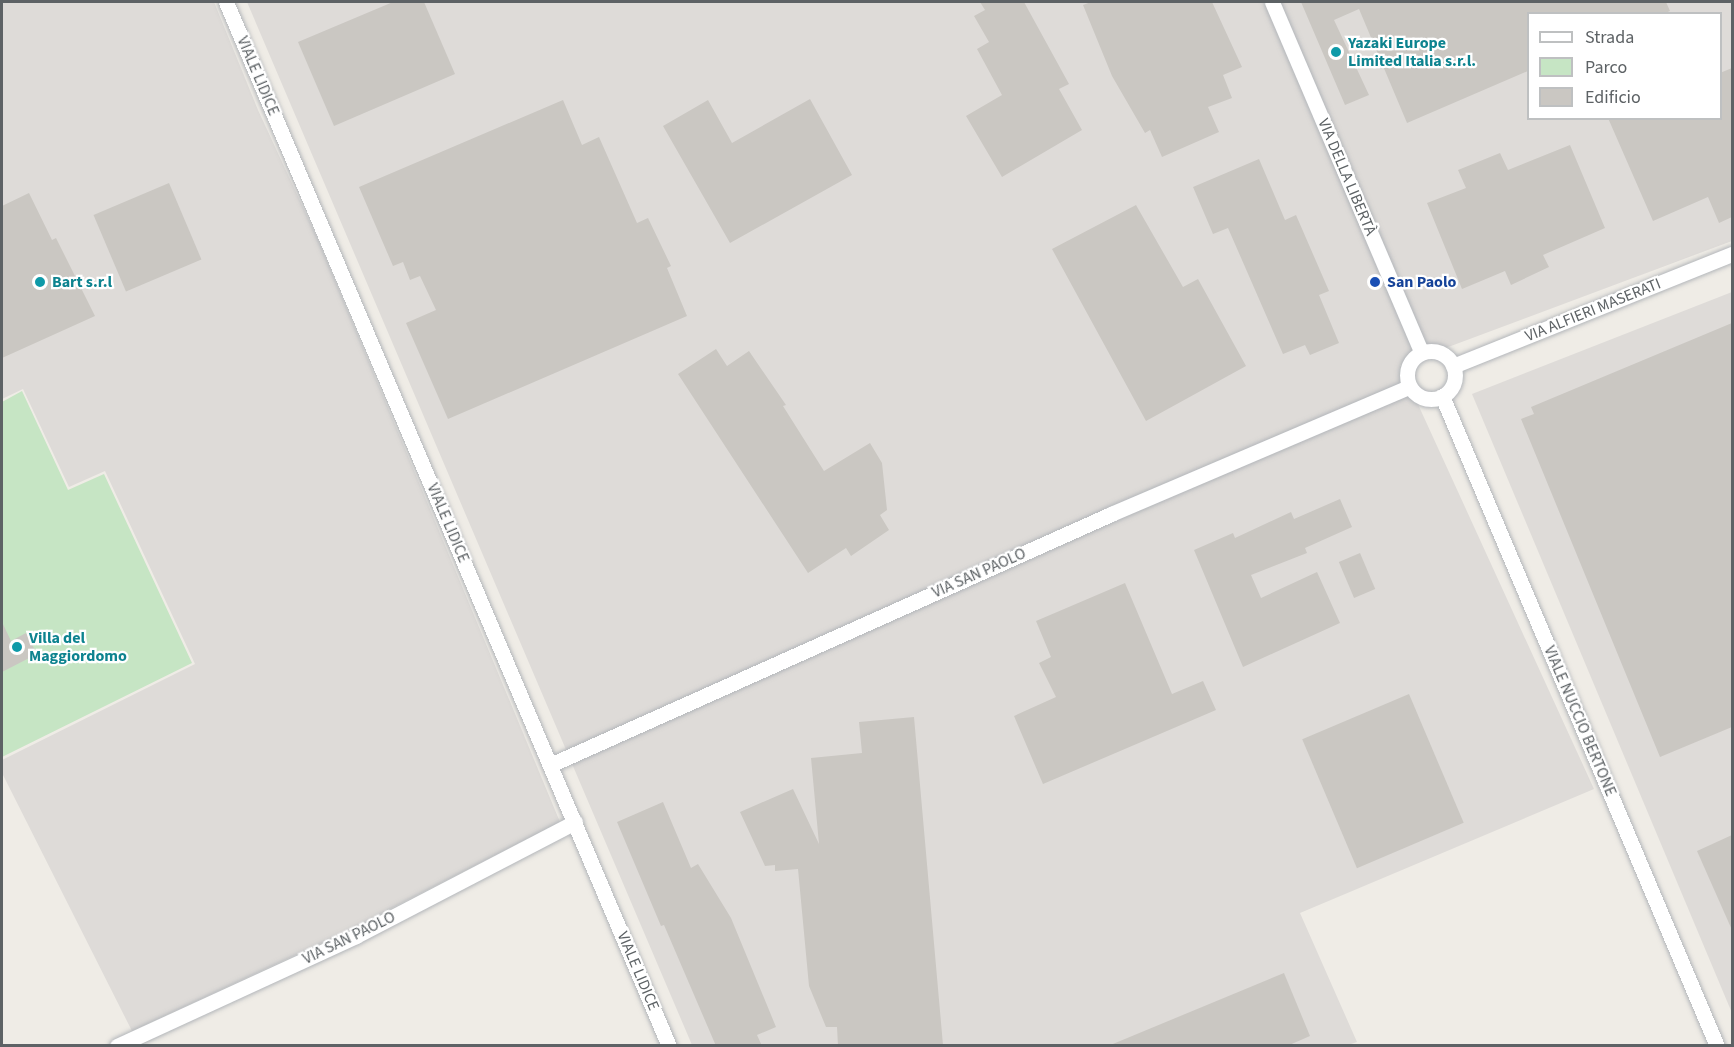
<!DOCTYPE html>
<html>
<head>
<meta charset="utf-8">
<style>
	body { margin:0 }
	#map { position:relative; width:1734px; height:1047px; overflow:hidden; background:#efece6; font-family:"Source Sans 3",sans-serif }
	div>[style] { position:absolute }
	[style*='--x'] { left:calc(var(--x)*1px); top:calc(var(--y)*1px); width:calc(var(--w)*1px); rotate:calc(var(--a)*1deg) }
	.industrial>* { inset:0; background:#dedbd8 }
	.green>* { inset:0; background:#c6e5c4 }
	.building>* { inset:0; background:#cac7c2; transform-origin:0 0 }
	.roads { filter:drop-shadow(0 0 2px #b3b6ba) drop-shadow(0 0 2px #b3b6ba) }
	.minor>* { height:15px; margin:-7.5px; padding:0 7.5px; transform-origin:7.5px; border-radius:7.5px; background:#fff }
	.minor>.ring { margin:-7.5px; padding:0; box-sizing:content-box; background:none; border:15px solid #fff; border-radius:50% }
	.dots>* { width:16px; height:16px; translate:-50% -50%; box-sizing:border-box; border:3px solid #fff; border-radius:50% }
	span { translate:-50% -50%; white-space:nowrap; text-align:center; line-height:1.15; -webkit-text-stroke:4.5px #fff; paint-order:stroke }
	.culture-label { font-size:16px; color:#0d838f; font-weight:700 }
	.left { translate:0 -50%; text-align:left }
	.street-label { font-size:16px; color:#5d6265 }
	.transit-label { font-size:16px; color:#164399; font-weight:700 }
	.frame { position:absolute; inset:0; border:3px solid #5d6265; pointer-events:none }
	.legend { position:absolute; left:1527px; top:12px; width:195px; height:108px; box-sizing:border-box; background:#fff; border:2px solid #bec0c1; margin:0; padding:8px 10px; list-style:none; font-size:18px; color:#5d6265 }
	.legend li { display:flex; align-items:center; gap:12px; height:30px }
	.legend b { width:30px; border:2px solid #bec0c1 }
</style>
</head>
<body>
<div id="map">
	<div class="industrial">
		<div style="clip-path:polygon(2px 2px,214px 2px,258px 110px,319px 242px,560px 822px,345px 932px,132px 1031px,2px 773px,2px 760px,195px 664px,105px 471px,69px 487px,23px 389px,2px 399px)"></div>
		<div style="clip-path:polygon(evenodd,247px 2px,1732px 2px,1732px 241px,1400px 365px,1594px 789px,1300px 913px,1357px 1042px,1348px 1045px,692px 1045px,247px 2px,1528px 14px,1720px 14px,1720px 118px,1528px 118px,1528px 14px)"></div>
		<div style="clip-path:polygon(1732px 292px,1732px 1013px,1472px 394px)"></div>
	</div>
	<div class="green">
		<div style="clip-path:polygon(22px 391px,68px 490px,104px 474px,192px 663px,2px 757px,2px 402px)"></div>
	</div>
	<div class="building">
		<div style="clip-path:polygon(393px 2px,424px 2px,455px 74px,334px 126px,298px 42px)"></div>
		<div style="clip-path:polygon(980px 2px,1024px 2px,1069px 84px,1059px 89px,1082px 130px,1002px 177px,966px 116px,1002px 95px,977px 49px,989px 42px,974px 16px,985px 10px)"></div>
		<div style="clip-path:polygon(1091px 2px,1212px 2px,1242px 67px,1223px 75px,1232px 98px,1208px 107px,1219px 132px,1162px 157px,1150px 130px,1145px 133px,1112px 76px,1083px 5px)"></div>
		<div style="clip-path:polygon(1301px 2px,1666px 2px,1670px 11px,1663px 14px,1528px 14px,1528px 71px,1407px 123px,1359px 9px,1334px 20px,1369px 95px,1345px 105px)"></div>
		<div style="clip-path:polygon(1732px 68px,1732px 217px,1719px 223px,1708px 197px,1653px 221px,1608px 118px,1720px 118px,1720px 73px)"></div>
		<div style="clip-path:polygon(810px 99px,852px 175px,730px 243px,663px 126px,708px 100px,732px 143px)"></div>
		<div style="clip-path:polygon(563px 100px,582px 145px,599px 137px,637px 223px,648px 218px,671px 266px,667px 268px,687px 316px,448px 419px,406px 323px,436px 310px,420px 276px,410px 280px,403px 262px,393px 266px,359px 187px)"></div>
		<div style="clip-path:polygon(1570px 145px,1605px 228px,1543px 255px,1549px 267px,1511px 285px,1505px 271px,1462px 289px,1427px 203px,1466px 188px,1458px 170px,1500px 153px,1508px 170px)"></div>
		<div style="clip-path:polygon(1259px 159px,1285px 220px,1296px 215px,1329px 291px,1319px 295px,1339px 343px,1310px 355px,1305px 345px,1283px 354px,1228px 228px,1213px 234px,1193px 187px)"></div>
		<div style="left:169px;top:183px;width:83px;height:82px;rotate:67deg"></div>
		<div style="clip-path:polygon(29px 193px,52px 240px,56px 238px,95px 316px,2px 358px,2px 206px)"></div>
		<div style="clip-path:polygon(1136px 205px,1183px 287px,1198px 279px,1246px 366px,1146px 421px,1052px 249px)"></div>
		<div style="clip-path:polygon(1732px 323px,1732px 727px,1660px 757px,1521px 419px,1534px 414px,1531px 407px)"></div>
		<div style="clip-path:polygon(716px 349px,727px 366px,749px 351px,786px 405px,783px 406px,824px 471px,870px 443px,882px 463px,887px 510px,880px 515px,889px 530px,851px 556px,846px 548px,808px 573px,678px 374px)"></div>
		<div style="clip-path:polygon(1340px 499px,1352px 527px,1305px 548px,1307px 553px,1251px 575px,1261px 598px,1317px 572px,1340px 623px,1243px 667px,1194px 550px,1233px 533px,1235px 538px,1291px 512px,1294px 519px)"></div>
		<div style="left:1360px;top:553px;width:39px;height:23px;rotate:67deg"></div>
		<div style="clip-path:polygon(1125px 583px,1172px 694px,1203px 681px,1216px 710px,1043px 784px,1014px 716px,1056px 697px,1039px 663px,1051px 657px,1036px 621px)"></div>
		<div style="clip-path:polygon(2px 622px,11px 641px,26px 633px,37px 654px,2px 672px)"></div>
		<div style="left:1409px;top:694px;width:140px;height:116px;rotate:67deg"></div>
		<div style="clip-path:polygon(914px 717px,943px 1045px,838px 1046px,837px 1027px,826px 1027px,809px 986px,798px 869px,775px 871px,775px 865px,765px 866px,740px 812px,793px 789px,819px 844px,811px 758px,862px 753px,859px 722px)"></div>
		<div style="clip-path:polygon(663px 802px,691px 868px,698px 864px,731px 918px,776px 1027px,757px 1035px,762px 1046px,716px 1046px,664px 925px,661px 926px,617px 822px)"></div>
		<div style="clip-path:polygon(1732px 835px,1732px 930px,1697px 851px)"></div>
		<div style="clip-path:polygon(1284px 973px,1310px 1036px,1287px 1046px,1108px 1046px)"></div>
	</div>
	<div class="roads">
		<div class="minor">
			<div style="--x:226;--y:2;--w:1134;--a:67.01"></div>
			<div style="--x:1272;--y:2;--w:380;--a:66.9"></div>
			<div class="ring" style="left:1407px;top:351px;width:33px;height:33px"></div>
			<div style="--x:1453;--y:366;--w:301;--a:-21.9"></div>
			<div style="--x:1442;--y:396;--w:706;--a:67.07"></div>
			<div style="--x:550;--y:765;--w:615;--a:-24.1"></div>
			<div style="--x:1111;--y:514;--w:324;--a:-23.1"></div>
			<div style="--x:117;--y:1046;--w:263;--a:-24.7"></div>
			<div style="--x:356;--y:936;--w:247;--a:-27.5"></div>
		</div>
	</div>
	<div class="dots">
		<div style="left:1336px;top:52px;background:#0f9aa8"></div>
		<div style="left:40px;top:282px;background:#0f9aa8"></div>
		<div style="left:1375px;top:282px;background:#1a4fb4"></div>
		<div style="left:17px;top:647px;background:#0f9aa8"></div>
	</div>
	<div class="culture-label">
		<span class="left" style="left:1348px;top:52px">Yazaki Europe<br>Limited Italia s.r.l.</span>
		<span class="left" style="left:52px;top:282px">Bart s.r.l</span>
		<span class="left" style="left:29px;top:647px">Villa del<br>Maggiordomo</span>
	</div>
	<div class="street-label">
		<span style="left:258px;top:76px;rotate:67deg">VIALE LIDICE</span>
		<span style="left:1347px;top:177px;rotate:67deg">VIA DELLA LIBERTÀ</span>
		<span style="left:1593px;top:310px;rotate:-22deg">VIA ALFIERI MASERATI</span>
		<span style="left:448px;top:523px;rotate:67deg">VIALE LIDICE</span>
		<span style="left:979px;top:573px;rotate:-24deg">VIA SAN PAOLO</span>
		<span style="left:1580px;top:721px;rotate:67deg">VIALE NUCCIO BERTONE</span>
		<span style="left:349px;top:938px;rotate:-26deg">VIA SAN PAOLO</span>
		<span style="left:638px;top:971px;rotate:67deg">VIALE LIDICE</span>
	</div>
	<div class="transit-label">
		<span class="left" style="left:1387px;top:282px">San Paolo</span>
	</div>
	<div class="frame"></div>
	<ul class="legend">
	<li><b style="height:8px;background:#fff"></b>Strada</li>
	<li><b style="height:16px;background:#c6e5c4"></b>Parco</li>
	<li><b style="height:16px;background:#cac7c2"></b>Edificio</li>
	</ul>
</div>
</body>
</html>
